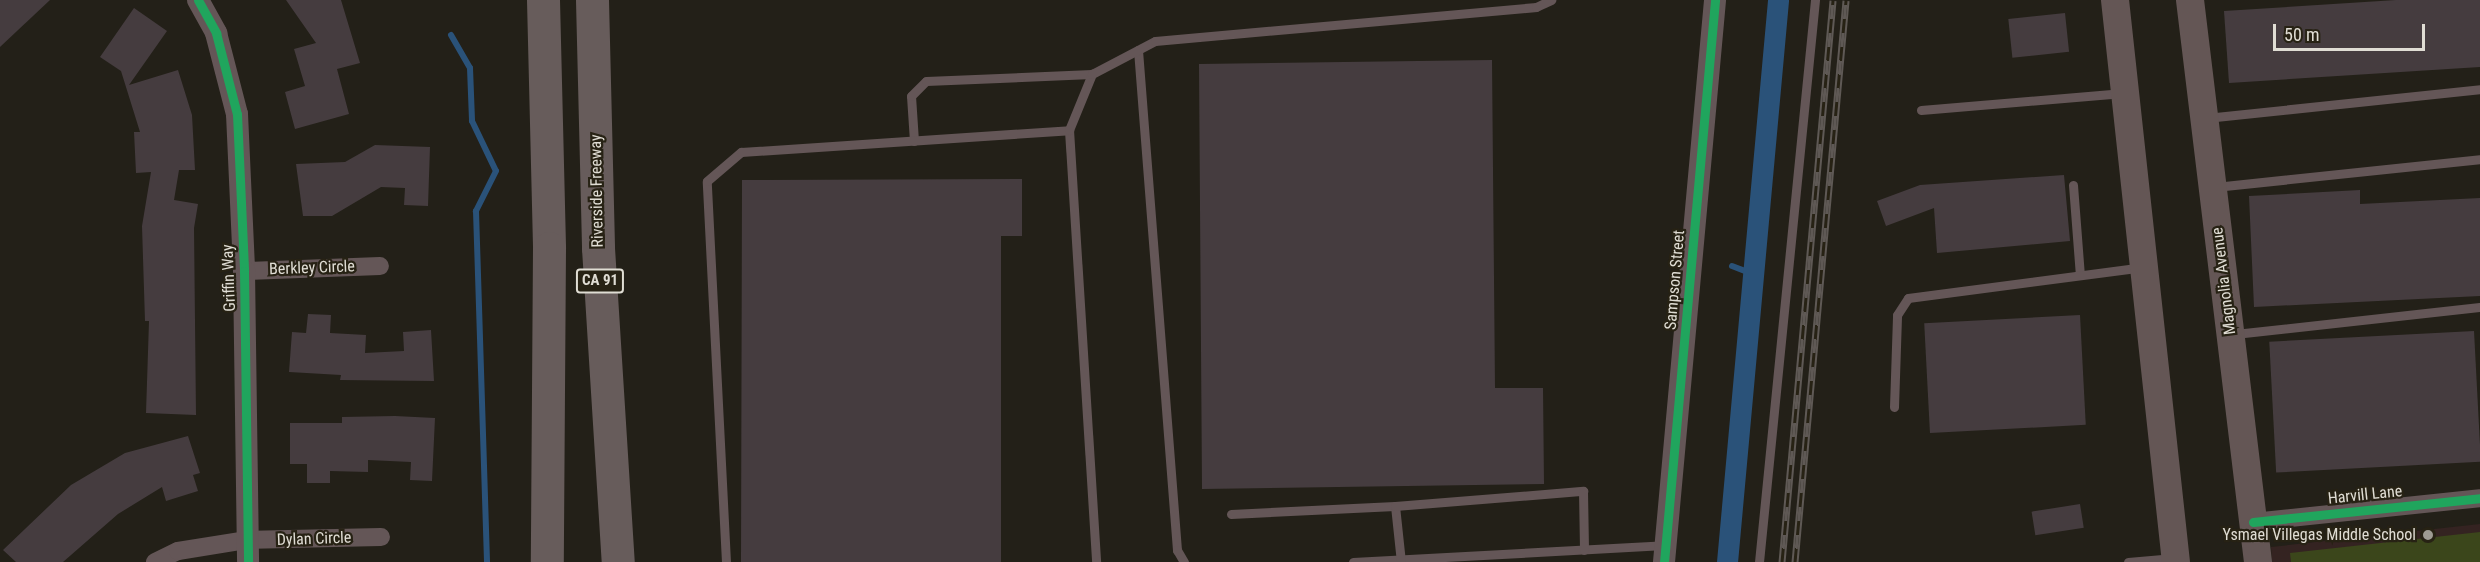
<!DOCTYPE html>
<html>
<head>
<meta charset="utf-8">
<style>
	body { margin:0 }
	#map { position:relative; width:2480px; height:562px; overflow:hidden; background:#232018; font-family:"Roboto Condensed",sans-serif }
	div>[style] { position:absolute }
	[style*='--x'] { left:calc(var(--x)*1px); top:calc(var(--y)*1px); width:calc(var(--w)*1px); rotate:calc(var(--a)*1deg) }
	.education>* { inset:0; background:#342321 }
	.green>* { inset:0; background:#3b461b }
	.stream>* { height:6px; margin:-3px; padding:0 3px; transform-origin:3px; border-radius:3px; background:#2a5279 }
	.canal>* { height:21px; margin:-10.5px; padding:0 10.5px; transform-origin:10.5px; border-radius:10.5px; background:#2a5279 }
	.building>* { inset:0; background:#453c3f; transform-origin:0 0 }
	.service>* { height:9px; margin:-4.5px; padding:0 4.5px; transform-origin:4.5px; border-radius:4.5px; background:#645657 }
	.minor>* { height:18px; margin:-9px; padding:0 9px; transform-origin:9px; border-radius:9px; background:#645657 }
	.tertiary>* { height:22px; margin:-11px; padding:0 11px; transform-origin:11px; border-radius:11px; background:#645657 }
	.primary>* { height:28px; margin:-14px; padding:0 14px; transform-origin:14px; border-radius:14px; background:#645655 }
	.motorway>* { height:33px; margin:-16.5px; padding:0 16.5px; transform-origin:16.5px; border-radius:16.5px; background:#675c5b }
	.rail>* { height:7px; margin-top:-3.5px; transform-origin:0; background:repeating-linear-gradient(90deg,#272214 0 14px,#5f5955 0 28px); box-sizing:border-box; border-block:2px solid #5f5955 }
	.cycleway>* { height:9px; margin:-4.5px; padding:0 4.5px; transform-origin:4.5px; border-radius:4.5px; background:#20a55d }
	.dots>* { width:16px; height:16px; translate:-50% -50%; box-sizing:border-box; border:3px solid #272214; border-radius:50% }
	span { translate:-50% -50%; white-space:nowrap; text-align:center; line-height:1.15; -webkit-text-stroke:4.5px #272214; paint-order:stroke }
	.shield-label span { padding:2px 4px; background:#272214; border:2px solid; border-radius:4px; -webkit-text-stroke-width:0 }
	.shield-label { font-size:15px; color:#e0ddd4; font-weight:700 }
	.street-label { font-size:16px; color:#e0ddd4 }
	.poi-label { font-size:16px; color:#e0ddd4 }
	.right { translate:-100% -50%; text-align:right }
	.scale { position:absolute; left:2273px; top:24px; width:152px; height:27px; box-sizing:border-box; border:3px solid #e0ddd4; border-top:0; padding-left:8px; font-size:18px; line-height:21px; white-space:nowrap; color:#e0ddd4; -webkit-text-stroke:4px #272214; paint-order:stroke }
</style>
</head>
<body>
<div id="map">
	<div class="education">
		<div style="clip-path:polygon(2480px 524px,2480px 562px,2272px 562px,2271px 547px)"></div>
	</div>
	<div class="green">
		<div style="clip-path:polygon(2480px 532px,2480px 562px,2291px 562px,2290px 553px)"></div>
	</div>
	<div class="stream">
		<div style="--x:451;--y:35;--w:38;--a:60"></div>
		<div style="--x:470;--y:68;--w:53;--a:87.8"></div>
		<div style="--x:472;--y:121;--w:55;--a:64.4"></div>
		<div style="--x:496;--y:171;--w:45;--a:116.6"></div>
		<div style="--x:476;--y:211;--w:351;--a:88.2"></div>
		<div style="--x:1732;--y:266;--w:22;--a:21"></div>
	</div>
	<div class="canal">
		<div style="--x:1727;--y:562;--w:564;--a:-84.81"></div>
	</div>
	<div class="building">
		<div style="clip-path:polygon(0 0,50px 0,0 47px)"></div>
		<div style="clip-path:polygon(286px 0,341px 0,360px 63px,337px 69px,349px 114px,295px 129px,285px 92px,305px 86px,294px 49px,316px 43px)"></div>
		<div style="clip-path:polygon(2396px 0,2480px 0,2480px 67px,2229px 83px,2224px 11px)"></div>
		<div style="clip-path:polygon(134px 8px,167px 31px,129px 85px,178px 70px,192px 115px,195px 170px,179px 170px,174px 200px,198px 204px,194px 228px,196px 415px,146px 413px,149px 321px,145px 321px,142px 226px,151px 172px,136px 173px,134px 132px,140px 132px,121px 71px,100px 57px)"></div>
		<div style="left:2065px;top:13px;width:39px;height:57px;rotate:84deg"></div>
		<div style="clip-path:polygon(1492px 60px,1495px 388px,1543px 388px,1544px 484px,1202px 489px,1199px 64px)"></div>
		<div style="clip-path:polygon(375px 145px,430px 147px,428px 206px,404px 205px,405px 188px,381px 187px,332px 216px,303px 216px,296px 164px,345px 162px)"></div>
		<div style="clip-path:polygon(2064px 175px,2070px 241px,1937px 253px,1934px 208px,1886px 226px,1877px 201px,1920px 185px)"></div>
		<div style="clip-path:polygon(1022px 179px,1022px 236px,1001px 236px,1001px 562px,741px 562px,742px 180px)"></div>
		<div style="clip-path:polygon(2360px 190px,2360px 204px,2480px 198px,2480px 296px,2254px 307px,2249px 196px)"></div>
		<div style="clip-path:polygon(308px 314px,331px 315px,330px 333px,366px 335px,365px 353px,404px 351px,403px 332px,431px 330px,434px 381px,340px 380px,341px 375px,289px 372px,292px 332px,306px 333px)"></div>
		<div style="left:2080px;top:315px;width:110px;height:156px;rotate:87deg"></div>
		<div style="left:2474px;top:331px;width:131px;height:205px;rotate:87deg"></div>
		<div style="clip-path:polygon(395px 416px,435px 418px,432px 481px,410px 480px,411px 462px,368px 460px,368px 472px,330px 471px,330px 483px,307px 483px,307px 464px,290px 464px,290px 423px,342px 423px,342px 417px)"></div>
		<div style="clip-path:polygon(188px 436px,200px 473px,193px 475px,198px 491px,166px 501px,162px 487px,118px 514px,63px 562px,16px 562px,3px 550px,71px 485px,125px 453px)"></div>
		<div style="left:2080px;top:504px;width:24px;height:49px;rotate:81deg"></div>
	</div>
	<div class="service">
		<div style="--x:1138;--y:50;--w:502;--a:85.54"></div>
		<div style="--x:1177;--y:550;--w:14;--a:60"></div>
		<div style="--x:1921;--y:110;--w:203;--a:-4.8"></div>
		<div style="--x:2206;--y:118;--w:276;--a:-6"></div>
		<div style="--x:1069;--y:130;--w:433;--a:86.4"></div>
		<div style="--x:914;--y:141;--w:45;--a:-93.8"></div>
		<div style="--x:911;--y:96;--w:21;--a:-45"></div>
		<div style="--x:926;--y:81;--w:166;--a:-2.4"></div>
		<div style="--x:2073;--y:185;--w:90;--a:85.6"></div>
		<div style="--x:2215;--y:187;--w:266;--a:-6"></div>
		<div style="--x:2235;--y:334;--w:246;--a:-6.3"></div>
		<div style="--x:1894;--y:407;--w:92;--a:-88.1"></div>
		<div style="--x:1897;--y:315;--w:20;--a:-57"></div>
		<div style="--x:1908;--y:298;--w:236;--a:-7.5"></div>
		<div style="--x:1231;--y:514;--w:164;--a:-2.8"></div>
		<div style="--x:726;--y:562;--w:381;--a:-92.9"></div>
		<div style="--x:707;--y:181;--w:45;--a:-40.5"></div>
		<div style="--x:741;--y:152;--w:329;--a:-3.8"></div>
		<div style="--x:1069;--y:130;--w:61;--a:-67.7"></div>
		<div style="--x:1092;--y:74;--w:71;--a:-27.6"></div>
		<div style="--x:1155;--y:41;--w:383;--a:-5.1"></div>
		<div style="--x:1536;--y:7;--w:17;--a:-25"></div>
		<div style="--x:1353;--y:562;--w:312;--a:-3.1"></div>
		<div style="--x:1401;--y:562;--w:56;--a:-96.1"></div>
		<div style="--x:1395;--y:506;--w:189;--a:-4.6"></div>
		<div style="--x:1583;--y:491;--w:59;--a:89"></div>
		<div style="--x:1759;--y:562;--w:565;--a:-84.31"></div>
		<div style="--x:2128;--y:562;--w:46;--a:-5"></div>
	</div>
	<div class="minor">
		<div style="--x:244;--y:271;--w:136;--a:-2.1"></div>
		<div style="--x:2253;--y:522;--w:228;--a:-6"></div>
		<div style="--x:155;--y:562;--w:25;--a:-26"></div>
		<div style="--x:178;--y:551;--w:70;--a:-9.1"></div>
		<div style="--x:247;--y:540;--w:134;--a:-1.3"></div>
	</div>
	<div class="tertiary">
		<div style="--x:198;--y:0;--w:38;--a:61"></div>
		<div style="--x:216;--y:33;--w:84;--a:75.5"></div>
		<div style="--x:237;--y:114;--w:157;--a:87.4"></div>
		<div style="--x:244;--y:271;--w:291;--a:89.2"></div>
		<div style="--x:1664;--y:562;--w:564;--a:-84.81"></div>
	</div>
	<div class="primary">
		<div style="--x:2115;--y:0;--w:565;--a:83.81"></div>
		<div style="--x:2190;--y:0;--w:566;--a:83.1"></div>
	</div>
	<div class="motorway">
		<div style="--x:543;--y:0;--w:248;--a:88.6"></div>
		<div style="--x:549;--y:248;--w:314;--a:90.4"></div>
		<div style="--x:592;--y:0;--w:248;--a:88.6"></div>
		<div style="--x:598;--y:248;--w:315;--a:86.4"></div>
	</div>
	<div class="rail">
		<div style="--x:1782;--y:562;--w:564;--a:-84.81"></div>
		<div style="--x:1795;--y:562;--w:564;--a:-84.81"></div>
	</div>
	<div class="cycleway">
		<div style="--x:198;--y:0;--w:38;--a:61"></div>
		<div style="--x:216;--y:33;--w:84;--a:75.5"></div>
		<div style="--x:237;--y:114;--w:157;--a:87.4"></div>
		<div style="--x:244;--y:271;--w:291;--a:89.2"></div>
		<div style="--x:2253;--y:522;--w:228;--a:-6"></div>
		<div style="--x:1664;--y:562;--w:564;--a:-84.81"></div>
	</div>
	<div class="dots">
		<div style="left:2428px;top:535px;background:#9e9b92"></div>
	</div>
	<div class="shield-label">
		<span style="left:600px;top:281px">CA 91</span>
	</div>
	<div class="street-label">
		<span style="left:597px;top:191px;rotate:-91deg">Riverside Freeway</span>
		<span style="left:312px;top:268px;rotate:-2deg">Berkley Circle</span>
		<span style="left:229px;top:278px;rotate:-92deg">Griffin Way</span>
		<span style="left:1675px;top:280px;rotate:-85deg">Sampson Street</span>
		<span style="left:2224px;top:281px;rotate:-97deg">Magnolia Avenue</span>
		<span style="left:2365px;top:495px;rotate:-6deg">Harvill Lane</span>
		<span style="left:314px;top:539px;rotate:-2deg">Dylan Circle</span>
	</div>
	<div class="poi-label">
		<span class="right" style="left:2416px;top:535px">Ysmael Villegas Middle School</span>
	</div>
	<div class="scale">50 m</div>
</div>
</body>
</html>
